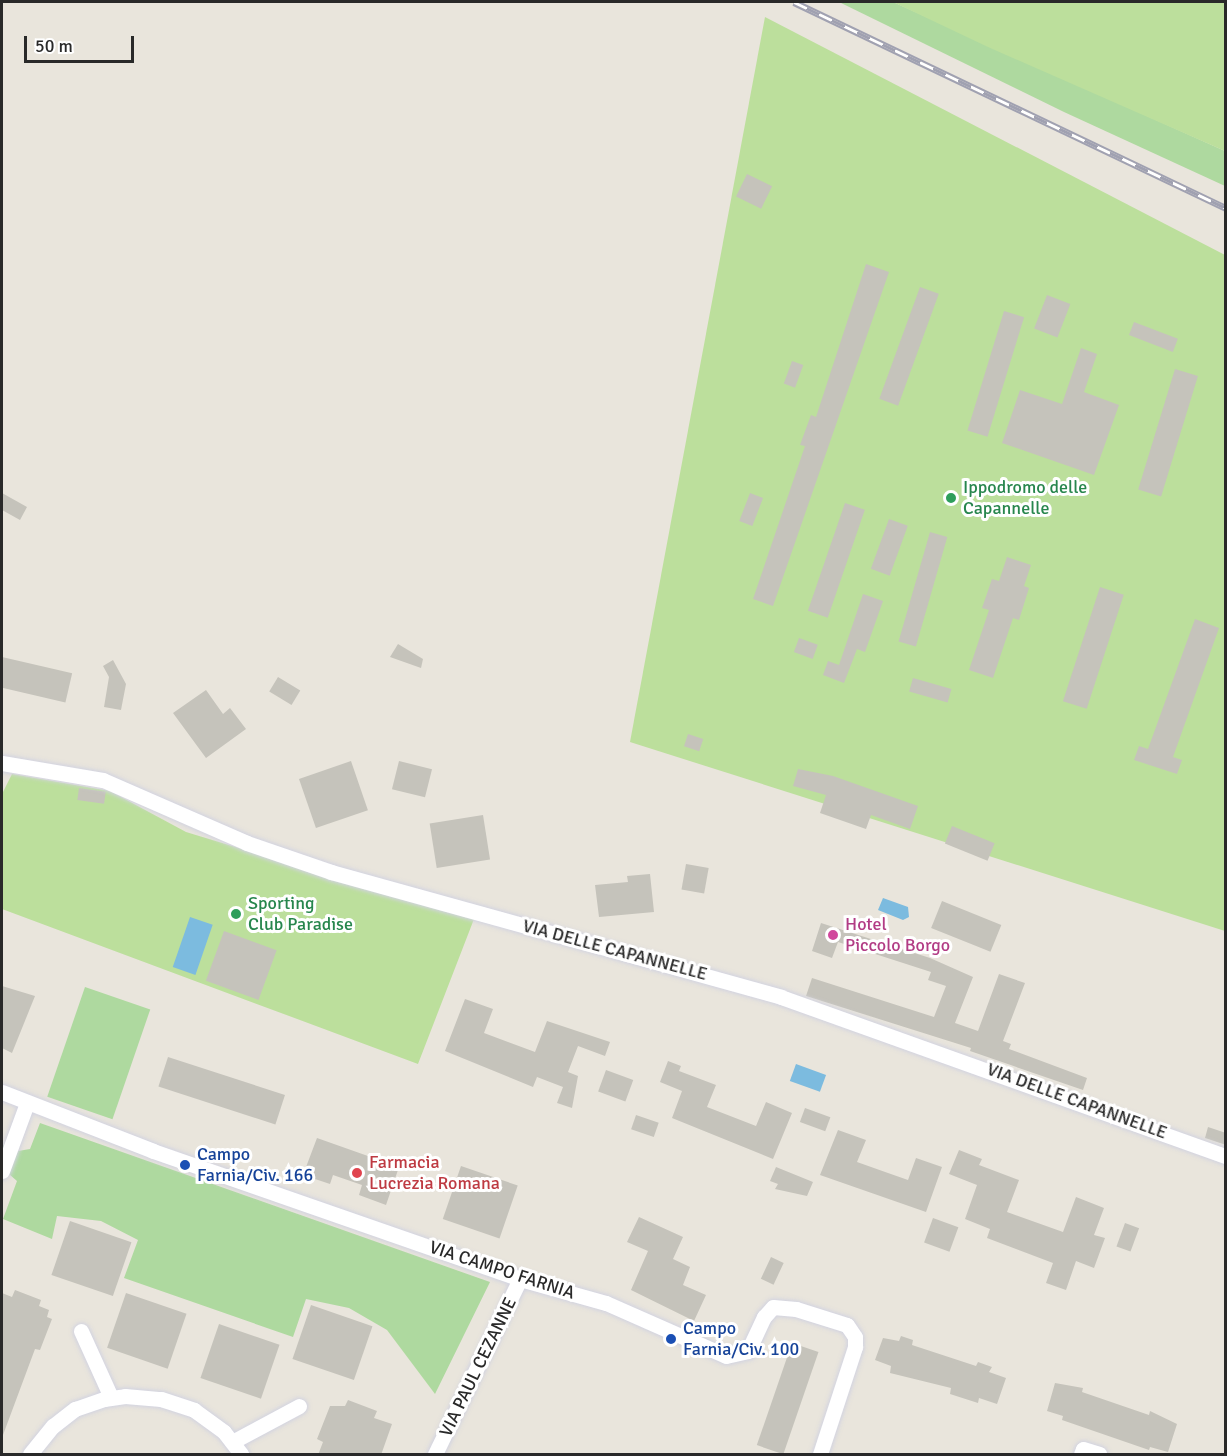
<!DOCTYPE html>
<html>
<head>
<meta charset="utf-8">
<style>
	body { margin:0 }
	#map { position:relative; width:1227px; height:1456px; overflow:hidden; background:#e9e5dc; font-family:Signika,sans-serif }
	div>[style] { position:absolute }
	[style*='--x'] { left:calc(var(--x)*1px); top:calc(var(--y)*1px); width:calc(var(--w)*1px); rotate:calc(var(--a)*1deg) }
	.green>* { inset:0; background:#aed99f; transform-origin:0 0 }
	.pitch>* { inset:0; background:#bcdf9c }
	.water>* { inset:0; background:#7cbbdf; transform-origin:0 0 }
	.building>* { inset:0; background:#c5c3bb; transform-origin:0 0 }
	.roads { filter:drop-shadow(0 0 2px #d2d3e0) drop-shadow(0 0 2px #d2d3e0) }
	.minor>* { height:15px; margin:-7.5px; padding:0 7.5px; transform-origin:7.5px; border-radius:7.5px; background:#fff }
	.rail>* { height:7px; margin-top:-3.5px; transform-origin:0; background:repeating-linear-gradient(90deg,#fff 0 14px,#a0a1b1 0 28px); box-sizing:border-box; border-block:2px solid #a0a1b1 }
	.dots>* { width:16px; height:16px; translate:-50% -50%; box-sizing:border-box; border:3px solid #fff; border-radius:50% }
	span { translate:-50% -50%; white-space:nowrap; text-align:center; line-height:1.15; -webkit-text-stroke:6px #fff; paint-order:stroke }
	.leisure-label { font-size:18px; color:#27864d }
	.left { translate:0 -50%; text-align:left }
	.hotel-label { font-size:18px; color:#b23c85 }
	.street-label { font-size:18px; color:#292929 }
	.transit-label { font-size:18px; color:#164399 }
	.health-label { font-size:18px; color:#be3a42 }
	.frame { position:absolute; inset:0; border:3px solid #292929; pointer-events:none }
	.scale { position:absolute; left:24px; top:36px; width:110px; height:27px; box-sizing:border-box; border:3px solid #292929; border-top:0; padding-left:8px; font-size:18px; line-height:21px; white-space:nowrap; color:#292929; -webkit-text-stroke:4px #fff; paint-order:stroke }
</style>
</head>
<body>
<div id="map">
	<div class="green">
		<div style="clip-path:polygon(839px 2px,893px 2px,1225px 151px,1225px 186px,1064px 112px)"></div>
		<div style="left:85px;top:987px;width:69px;height:116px;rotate:19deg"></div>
		<div style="clip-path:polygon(40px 1123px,490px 1282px,435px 1394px,387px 1330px,349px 1308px,306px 1299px,293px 1337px,124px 1278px,138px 1240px,101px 1221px,57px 1216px,52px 1239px,3px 1219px,17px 1181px,2px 1168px,2px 1145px,18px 1151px,30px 1149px)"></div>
	</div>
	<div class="pitch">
		<div style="clip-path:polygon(893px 2px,1225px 2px,1225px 151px,988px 47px)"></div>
		<div style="clip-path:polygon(765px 17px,1225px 255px,1225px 931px,630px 742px)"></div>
		<div style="clip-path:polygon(12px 774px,110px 791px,186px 832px,474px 919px,418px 1064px,2px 909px,2px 794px)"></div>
	</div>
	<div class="water">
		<div style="clip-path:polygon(883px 898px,908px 907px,909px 917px,903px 920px,878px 910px)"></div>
		<div style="left:190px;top:917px;width:24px;height:53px;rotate:19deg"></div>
		<div style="left:796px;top:1064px;width:32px;height:18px;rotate:20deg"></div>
	</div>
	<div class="building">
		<div style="left:747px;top:174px;width:28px;height:25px;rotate:26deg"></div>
		<div style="clip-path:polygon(866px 264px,889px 272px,773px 606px,753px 599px,805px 446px,800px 445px,811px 415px,816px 417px)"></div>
		<div style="left:920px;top:287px;width:20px;height:119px;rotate:20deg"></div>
		<div style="left:1047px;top:295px;width:25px;height:36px;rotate:21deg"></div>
		<div style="left:1004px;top:311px;width:21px;height:125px;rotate:17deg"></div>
		<div style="left:1134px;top:322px;width:47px;height:14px;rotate:21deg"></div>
		<div style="clip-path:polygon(1081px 348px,1097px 354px,1084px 392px,1119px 405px,1094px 475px,1002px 443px,1020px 390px,1062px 404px)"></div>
		<div style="left:792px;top:361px;width:12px;height:24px;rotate:20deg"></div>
		<div style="left:1175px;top:369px;width:24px;height:126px;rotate:17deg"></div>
		<div style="clip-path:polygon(2px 493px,27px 507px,20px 520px,2px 510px)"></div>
		<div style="left:750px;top:493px;width:14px;height:30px;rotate:21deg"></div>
		<div style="left:845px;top:503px;width:21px;height:114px;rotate:19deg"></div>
		<div style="left:889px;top:519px;width:20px;height:53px;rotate:20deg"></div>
		<div style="left:930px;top:532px;width:18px;height:114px;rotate:16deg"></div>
		<div style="clip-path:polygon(1007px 557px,1031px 565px,1024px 586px,1029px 588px,1019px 620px,1013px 618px,993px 678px,969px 670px,989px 610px,982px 608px,992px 579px,999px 581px)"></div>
		<div style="left:1100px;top:587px;width:25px;height:120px;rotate:18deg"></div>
		<div style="clip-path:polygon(863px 594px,883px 601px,865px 652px,857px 649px,844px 683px,823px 675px,828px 661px,839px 665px)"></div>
		<div style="clip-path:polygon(1195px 619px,1219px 628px,1173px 757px,1182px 760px,1177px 774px,1134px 760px,1139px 746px,1148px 749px)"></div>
		<div style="left:799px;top:638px;width:20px;height:15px;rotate:20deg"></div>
		<div style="clip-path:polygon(398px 644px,423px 659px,421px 668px,390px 657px)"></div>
		<div style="left:2px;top:657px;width:72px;height:30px;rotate:13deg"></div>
		<div style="clip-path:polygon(113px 660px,126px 684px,121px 710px,104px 707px,109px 677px,103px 666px)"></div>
		<div style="left:278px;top:677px;width:26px;height:17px;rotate:31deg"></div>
		<div style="left:913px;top:678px;width:40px;height:14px;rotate:16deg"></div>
		<div style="clip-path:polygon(206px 690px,223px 714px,230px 708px,246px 729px,206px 758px,173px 713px)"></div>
		<div style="left:688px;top:734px;width:16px;height:13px;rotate:18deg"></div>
		<div style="left:351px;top:761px;width:52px;height:55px;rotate:71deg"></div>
		<div style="left:399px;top:761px;width:34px;height:29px;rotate:14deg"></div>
		<div style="clip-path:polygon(798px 769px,833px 776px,918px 806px,910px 829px,871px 815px,866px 829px,820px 813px,826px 795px,793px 786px)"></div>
		<div style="left:79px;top:788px;width:27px;height:12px;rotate:8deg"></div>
		<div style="left:483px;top:815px;width:45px;height:54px;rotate:81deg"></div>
		<div style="left:952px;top:826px;width:46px;height:19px;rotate:22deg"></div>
		<div style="left:686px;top:864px;width:23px;height:26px;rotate:10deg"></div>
		<div style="clip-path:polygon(650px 874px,654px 912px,599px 917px,595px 885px,628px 882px,627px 876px)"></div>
		<div style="left:942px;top:901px;width:64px;height:29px;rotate:22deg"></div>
		<div style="clip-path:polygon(821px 923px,930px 958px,973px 977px,955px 1023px,978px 1031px,999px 974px,1025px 983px,1003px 1041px,1011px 1044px,1009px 1049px,1087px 1078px,1083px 1090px,970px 1051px,971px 1048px,806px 996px,812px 978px,934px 1017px,946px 986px,928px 980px,931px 972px,838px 942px,832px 958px,812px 951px)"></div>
		<div style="left:224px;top:931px;width:56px;height:53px;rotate:20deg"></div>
		<div style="clip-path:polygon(2px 986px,35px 996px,12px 1053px,2px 1048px)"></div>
		<div style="clip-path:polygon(465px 999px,493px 1009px,484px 1033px,535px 1052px,547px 1021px,610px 1042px,605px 1056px,578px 1046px,568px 1072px,578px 1076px,572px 1108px,557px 1103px,563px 1087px,537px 1077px,533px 1087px,445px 1051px)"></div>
		<div style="left:168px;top:1057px;width:123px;height:31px;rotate:18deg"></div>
		<div style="clip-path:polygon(668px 1061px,681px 1066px,679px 1071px,716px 1085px,707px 1107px,756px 1126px,766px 1102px,792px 1113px,773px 1159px,672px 1118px,682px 1091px,660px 1082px)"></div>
		<div style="left:606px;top:1070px;width:29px;height:23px;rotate:20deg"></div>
		<div style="left:805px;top:1108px;width:27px;height:15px;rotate:20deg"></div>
		<div style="left:636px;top:1115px;width:24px;height:15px;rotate:19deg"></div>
		<div style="clip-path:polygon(1208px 1127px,1226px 1133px,1226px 1145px,1205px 1138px)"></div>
		<div style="clip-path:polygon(838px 1130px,866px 1140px,857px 1162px,888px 1173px,908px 1180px,916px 1158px,942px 1167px,926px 1212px,820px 1175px)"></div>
		<div style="clip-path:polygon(317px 1138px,399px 1167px,386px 1205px,359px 1195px,362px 1185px,333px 1175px,330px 1184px,303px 1175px)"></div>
		<div style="clip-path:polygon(959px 1150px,982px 1159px,979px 1165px,1019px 1180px,1007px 1212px,1063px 1232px,1076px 1197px,1104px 1208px,1094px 1235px,1105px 1238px,1094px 1268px,1076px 1261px,1066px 1290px,1046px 1283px,1053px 1263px,987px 1238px,990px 1229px,965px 1219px,977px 1185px,949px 1174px)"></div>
		<div style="left:461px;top:1166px;width:60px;height:56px;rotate:19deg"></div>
		<div style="clip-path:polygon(776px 1167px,813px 1182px,807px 1196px,775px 1189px,778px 1184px,770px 1181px)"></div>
		<div style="clip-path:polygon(639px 1217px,683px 1237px,673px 1259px,690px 1267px,683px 1285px,706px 1295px,694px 1321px,631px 1290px,648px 1251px,627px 1242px)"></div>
		<div style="left:933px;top:1218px;width:27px;height:26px;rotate:20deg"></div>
		<div style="left:70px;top:1221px;width:65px;height:57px;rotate:19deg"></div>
		<div style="left:1125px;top:1223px;width:15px;height:25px;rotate:20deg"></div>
		<div style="left:771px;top:1257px;width:14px;height:24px;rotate:25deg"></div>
		<div style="clip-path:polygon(15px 1290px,41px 1300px,39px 1306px,49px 1310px,47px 1317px,52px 1319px,40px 1350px,35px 1349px,3px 1435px,2px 1293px,12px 1297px)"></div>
		<div style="left:126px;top:1293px;width:64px;height:58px;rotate:19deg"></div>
		<div style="left:311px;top:1305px;width:65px;height:57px;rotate:19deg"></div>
		<div style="left:219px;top:1324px;width:64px;height:57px;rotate:19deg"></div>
		<div style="clip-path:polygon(901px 1336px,913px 1340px,912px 1345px,976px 1366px,978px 1362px,992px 1367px,989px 1372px,1006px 1378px,997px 1404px,979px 1398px,978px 1403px,950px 1394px,951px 1388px,890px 1373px,891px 1366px,875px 1360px,883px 1338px,899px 1341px)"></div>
		<div style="left:792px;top:1343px;width:28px;height:108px;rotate:19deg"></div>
		<div style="clip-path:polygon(1055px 1383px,1083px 1388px,1082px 1392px,1149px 1415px,1150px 1411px,1177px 1424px,1168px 1452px,1150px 1447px,1149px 1450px,1062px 1420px,1063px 1416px,1047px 1411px)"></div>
		<div style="clip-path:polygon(348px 1400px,377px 1411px,374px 1418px,392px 1424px,381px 1455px,318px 1455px,323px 1442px,317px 1439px,330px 1406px,345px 1406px)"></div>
	</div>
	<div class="roads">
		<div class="minor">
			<div style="--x:2;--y:763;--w:102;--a:9.6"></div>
			<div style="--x:103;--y:780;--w:157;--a:23.6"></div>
			<div style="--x:247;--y:843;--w:89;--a:19"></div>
			<div style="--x:331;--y:872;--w:467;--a:15.5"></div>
			<div style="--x:781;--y:997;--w:473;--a:19.7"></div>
			<div style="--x:2;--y:1092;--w:162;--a:21.3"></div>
			<div style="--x:153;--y:1151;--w:389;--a:19.2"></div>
			<div style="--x:520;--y:1279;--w:89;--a:15.6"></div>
			<div style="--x:606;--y:1303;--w:131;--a:23.8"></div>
			<div style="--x:726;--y:1356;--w:23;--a:-13"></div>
			<div style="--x:748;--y:1351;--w:38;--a:-65"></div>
			<div style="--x:764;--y:1317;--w:13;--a:-48"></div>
			<div style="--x:773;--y:1307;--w:23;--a:5"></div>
			<div style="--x:796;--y:1309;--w:53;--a:17.4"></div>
			<div style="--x:847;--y:1325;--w:14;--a:56"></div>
			<div style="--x:855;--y:1337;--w:10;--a:90"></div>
			<div style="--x:855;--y:1347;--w:113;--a:108.1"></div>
			<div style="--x:2;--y:1171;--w:72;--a:-69.8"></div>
			<div style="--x:81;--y:1331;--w:72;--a:65.6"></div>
			<div style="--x:232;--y:1442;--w:76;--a:-28.2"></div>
			<div style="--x:30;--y:1454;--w:36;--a:-51"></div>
			<div style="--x:53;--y:1426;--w:28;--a:-38"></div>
			<div style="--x:75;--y:1409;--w:31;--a:-19"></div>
			<div style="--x:104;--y:1399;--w:21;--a:-8"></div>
			<div style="--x:125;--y:1396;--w:36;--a:5"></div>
			<div style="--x:161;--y:1399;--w:35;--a:18"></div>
			<div style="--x:194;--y:1410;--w:37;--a:36"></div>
			<div style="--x:224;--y:1432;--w:28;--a:52"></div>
			<div style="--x:435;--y:1454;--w:195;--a:-64.1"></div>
			<div style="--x:1081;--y:1454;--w:5;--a:-68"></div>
			<div style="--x:1083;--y:1449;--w:17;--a:17"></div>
		</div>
	</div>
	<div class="rail">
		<div style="--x:794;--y:2;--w:479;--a:25.5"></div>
	</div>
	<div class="dots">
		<div style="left:951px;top:498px;background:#2e9e5b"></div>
		<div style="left:236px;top:914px;background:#2e9e5b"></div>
		<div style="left:833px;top:935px;background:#d1479c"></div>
		<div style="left:185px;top:1165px;background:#1a4fb4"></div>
		<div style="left:357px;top:1173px;background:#e0444e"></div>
		<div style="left:671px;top:1339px;background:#1a4fb4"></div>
	</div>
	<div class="leisure-label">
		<span class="left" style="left:963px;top:498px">Ippodromo delle<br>Capannelle</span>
		<span class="left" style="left:248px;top:914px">Sporting<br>Club Paradise</span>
	</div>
	<div class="hotel-label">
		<span class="left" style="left:845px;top:935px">Hotel<br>Piccolo Borgo</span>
	</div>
	<div class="street-label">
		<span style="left:615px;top:950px;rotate:15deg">VIA DELLE CAPANNELLE</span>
		<span style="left:1077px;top:1101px;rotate:20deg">VIA DELLE CAPANNELLE</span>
		<span style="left:502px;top:1270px;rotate:18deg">VIA CAMPO FARNIA</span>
		<span style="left:478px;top:1367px;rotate:-64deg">VIA PAUL CEZANNE</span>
	</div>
	<div class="transit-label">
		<span class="left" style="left:197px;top:1165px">Campo<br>Farnia/Civ. 166</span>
		<span class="left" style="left:683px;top:1339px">Campo<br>Farnia/Civ. 100</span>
	</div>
	<div class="health-label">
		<span class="left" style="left:369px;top:1173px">Farmacia<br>Lucrezia Romana</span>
	</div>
	<div class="frame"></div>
	<div class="scale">50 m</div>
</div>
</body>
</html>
